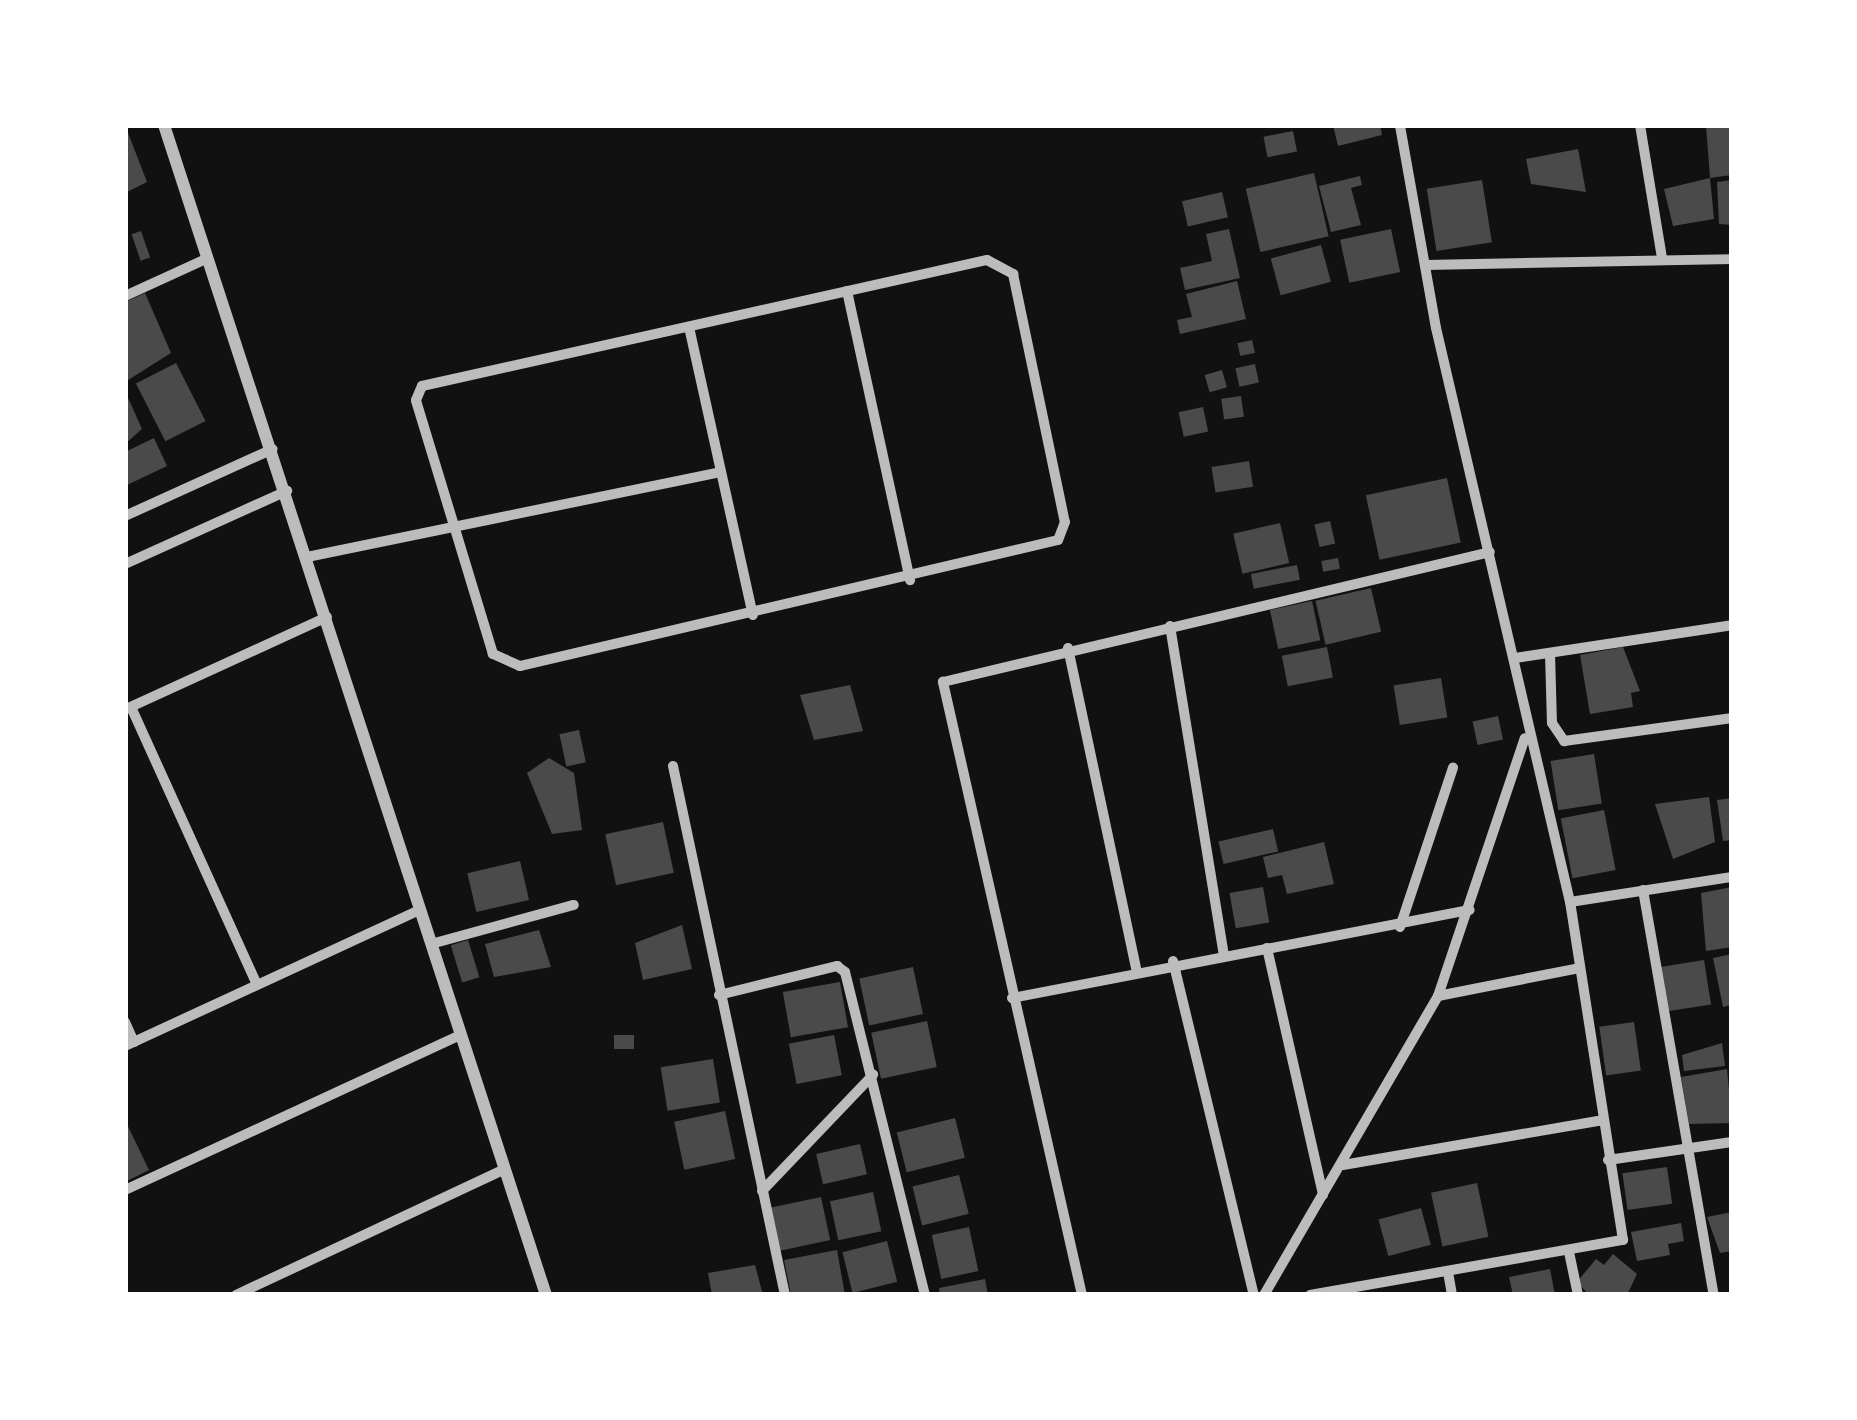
<!DOCTYPE html>
<html>
<head>
<meta charset="utf-8">
<style>
	body { margin:0 }
	#map { position:relative; width:1857px; height:1420px; overflow:hidden; background:#111; font-family:"PT Sans Narrow",sans-serif }
	div>[style] { position:absolute }
	[style*='--x'] { left:calc(var(--x)*1px); top:calc(var(--y)*1px); width:calc(var(--w)*1px); rotate:calc(var(--a)*1deg) }
	.building>* { inset:0; background:#4a4a4a; transform-origin:0 0 }
	.minor>* { height:10px; margin:-5px; padding:0 5px; transform-origin:5px; border-radius:5px; background:#bcbcbc }
	.tertiary>* { height:12px; margin:-6px; padding:0 6px; transform-origin:6px; border-radius:6px; background:#bcbcbc }
	span { translate:-50% -50%; white-space:nowrap; text-align:center; line-height:1.15; -webkit-text-stroke:9px #fff; paint-order:stroke }
	.frame { position:absolute; inset:0; border:128px solid #fff; pointer-events:none }
</style>
</head>
<body>
<div id="map">
	<div class="building">
		<div style="clip-path:polygon(125px 125px,147px 182px,125px 193px)"></div>
		<div style="clip-path:polygon(1333px 125px,1380px 125px,1382px 135px,1338px 146px)"></div>
		<div style="clip-path:polygon(1732px 125px,1732px 175px,1710px 178px,1706px 126px)"></div>
		<div style="left:1293px;top:131px;width:21px;height:30px;rotate:79deg"></div>
		<div style="clip-path:polygon(1578px 149px,1586px 192px,1531px 184px,1526px 159px)"></div>
		<div style="left:1314px;top:173px;width:65px;height:70px;rotate:77deg"></div>
		<div style="clip-path:polygon(1360px 176px,1362px 185px,1351px 188px,1361px 225px,1331px 232px,1319px 186px)"></div>
		<div style="clip-path:polygon(1710px 178px,1714px 219px,1673px 226px,1664px 189px)"></div>
		<div style="left:1482px;top:180px;width:63px;height:56px;rotate:81deg"></div>
		<div style="clip-path:polygon(1732px 180px,1732px 225px,1719px 224px,1717px 182px)"></div>
		<div style="left:1222px;top:192px;width:26px;height:41px;rotate:77deg"></div>
		<div style="clip-path:polygon(1229px 229px,1240px 278px,1185px 290px,1180px 268px,1212px 261px,1206px 234px)"></div>
		<div style="left:1391px;top:229px;width:44px;height:52px;rotate:78deg"></div>
		<div style="left:141px;top:231px;width:28px;height:10px;rotate:71deg"></div>
		<div style="left:1321px;top:245px;width:38px;height:52px;rotate:75deg"></div>
		<div style="clip-path:polygon(1237px 281px,1246px 319px,1180px 334px,1177px 320px,1192px 317px,1186px 294px)"></div>
		<div style="clip-path:polygon(145px 293px,171px 353px,125px 382px,125px 302px)"></div>
		<div style="left:1252px;top:340px;width:13px;height:15px;rotate:77deg"></div>
		<div style="left:176px;top:363px;width:65px;height:45px;rotate:63deg"></div>
		<div style="left:1255px;top:364px;width:19px;height:20px;rotate:78deg"></div>
		<div style="left:1222px;top:370px;width:18px;height:18px;rotate:74deg"></div>
		<div style="clip-path:polygon(125px 391px,142px 429px,125px 444px)"></div>
		<div style="left:1241px;top:396px;width:21px;height:20px;rotate:82deg"></div>
		<div style="left:1203px;top:407px;width:25px;height:25px;rotate:78deg"></div>
		<div style="clip-path:polygon(154px 438px,167px 466px,127px 485px,125px 452px)"></div>
		<div style="left:1249px;top:461px;width:26px;height:38px;rotate:81deg"></div>
		<div style="left:1447px;top:478px;width:66px;height:83px;rotate:78deg"></div>
		<div style="left:1330px;top:521px;width:23px;height:16px;rotate:77deg"></div>
		<div style="left:1280px;top:523px;width:41px;height:48px;rotate:77deg"></div>
		<div style="left:1338px;top:558px;width:11px;height:17px;rotate:80deg"></div>
		<div style="left:1297px;top:565px;width:15px;height:47px;rotate:79deg"></div>
		<div style="left:1371px;top:588px;width:45px;height:57px;rotate:77deg"></div>
		<div style="left:1312px;top:601px;width:40px;height:43px;rotate:78deg"></div>
		<div style="left:1327px;top:647px;width:31px;height:46px;rotate:79deg"></div>
		<div style="clip-path:polygon(1623px 647px,1640px 691px,1631px 693px,1633px 707px,1590px 714px,1580px 655px)"></div>
		<div style="left:1441px;top:678px;width:40px;height:48px;rotate:81deg"></div>
		<div style="clip-path:polygon(850px 685px,863px 731px,814px 740px,800px 695px)"></div>
		<div style="left:1498px;top:716px;width:24px;height:26px;rotate:78deg"></div>
		<div style="left:579px;top:730px;width:33px;height:20px;rotate:78deg"></div>
		<div style="left:1594px;top:754px;width:50px;height:44px;rotate:81deg"></div>
		<div style="clip-path:polygon(549px 758px,574px 773px,582px 830px,552px 834px,527px 773px)"></div>
		<div style="clip-path:polygon(1709px 797px,1715px 842px,1673px 859px,1655px 804px)"></div>
		<div style="clip-path:polygon(1732px 798px,1732px 840px,1723px 841px,1717px 800px)"></div>
		<div style="left:1604px;top:810px;width:61px;height:44px;rotate:79deg"></div>
		<div style="left:663px;top:822px;width:52px;height:59px;rotate:78deg"></div>
		<div style="left:1273px;top:829px;width:23px;height:56px;rotate:77deg"></div>
		<div style="clip-path:polygon(1324px 842px,1334px 884px,1287px 894px,1282px 875px,1268px 878px,1263px 857px)"></div>
		<div style="left:520px;top:861px;width:40px;height:54px;rotate:77deg"></div>
		<div style="left:1263px;top:887px;width:36px;height:34px;rotate:80deg"></div>
		<div style="clip-path:polygon(1732px 887px,1732px 947px,1706px 951px,1701px 893px)"></div>
		<div style="clip-path:polygon(682px 925px,692px 969px,643px 980px,635px 943px)"></div>
		<div style="clip-path:polygon(539px 930px,551px 967px,494px 977px,485px 944px)"></div>
		<div style="left:468px;top:940px;width:39px;height:18px;rotate:73deg"></div>
		<div style="clip-path:polygon(1732px 954px,1732px 1005px,1723px 1007px,1713px 958px)"></div>
		<div style="left:1704px;top:960px;width:45px;height:44px;rotate:81deg"></div>
		<div style="left:913px;top:967px;width:48px;height:55px;rotate:78deg"></div>
		<div style="left:840px;top:982px;width:46px;height:58px;rotate:80deg"></div>
		<div style="left:927px;top:1021px;width:47px;height:57px;rotate:78deg"></div>
		<div style="left:1634px;top:1022px;width:49px;height:35px;rotate:82deg"></div>
		<div style="left:614px;top:1035px;width:20px;height:14px"></div>
		<div style="left:834px;top:1035px;width:41px;height:46px;rotate:79deg"></div>
		<div style="clip-path:polygon(1722px 1043px,1725px 1066px,1684px 1071px,1682px 1055px)"></div>
		<div style="left:713px;top:1059px;width:44px;height:53px;rotate:81deg"></div>
		<div style="clip-path:polygon(1727px 1069px,1732px 1123px,1689px 1124px,1681px 1077px)"></div>
		<div style="left:725px;top:1111px;width:49px;height:52px;rotate:78deg"></div>
		<div style="left:955px;top:1118px;width:41px;height:60px;rotate:76deg"></div>
		<div style="clip-path:polygon(125px 1120px,149px 1170px,125px 1182px)"></div>
		<div style="left:860px;top:1144px;width:31px;height:45px;rotate:77deg"></div>
		<div style="left:1667px;top:1167px;width:37px;height:45px;rotate:82deg"></div>
		<div style="left:959px;top:1175px;width:40px;height:48px;rotate:76deg"></div>
		<div style="left:1477px;top:1183px;width:55px;height:47px;rotate:78deg"></div>
		<div style="left:873px;top:1192px;width:40px;height:44px;rotate:78deg"></div>
		<div style="left:821px;top:1197px;width:44px;height:51px;rotate:78deg"></div>
		<div style="left:1421px;top:1208px;width:38px;height:44px;rotate:75deg"></div>
		<div style="clip-path:polygon(1732px 1212px,1732px 1251px,1720px 1253px,1707px 1217px)"></div>
		<div style="clip-path:polygon(1681px 1223px,1684px 1241px,1668px 1244px,1670px 1255px,1637px 1261px,1631px 1232px)"></div>
		<div style="left:969px;top:1227px;width:45px;height:38px;rotate:78deg"></div>
		<div style="left:887px;top:1241px;width:42px;height:46px;rotate:76deg"></div>
		<div style="clip-path:polygon(837px 1250px,845px 1295px,791px 1295px,784px 1260px)"></div>
		<div style="clip-path:polygon(1613px 1254px,1637px 1274px,1627px 1295px,1589px 1295px,1577px 1282px,1596px 1259px,1604px 1265px)"></div>
		<div style="clip-path:polygon(755px 1265px,763px 1295px,712px 1295px,708px 1273px)"></div>
		<div style="clip-path:polygon(1550px 1269px,1555px 1295px,1513px 1295px,1509px 1277px)"></div>
		<div style="clip-path:polygon(985px 1279px,988px 1295px,940px 1295px,939px 1288px)"></div>
	</div>
	<div class="minor">
		<div style="--x:1640;--y:125;--w:135;--a:80.6"></div>
		<div style="--x:987;--y:260;--w:30;--a:28"></div>
		<div style="--x:1013;--y:274;--w:253;--a:78.2"></div>
		<div style="--x:1065;--y:522;--w:19;--a:111"></div>
		<div style="--x:1058;--y:540;--w:553;--a:166.82"></div>
		<div style="--x:520;--y:666;--w:30;--a:-156"></div>
		<div style="--x:493;--y:654;--w:265;--a:-106.9"></div>
		<div style="--x:416;--y:400;--w:15;--a:-67"></div>
		<div style="--x:422;--y:386;--w:579;--a:-12.57"></div>
		<div style="--x:1426;--y:265;--w:306;--a:-1.1"></div>
		<div style="--x:847;--y:291;--w:296;--a:77.7"></div>
		<div style="--x:125;--y:296;--w:89;--a:-24.6"></div>
		<div style="--x:689;--y:327;--w:295;--a:77.5"></div>
		<div style="--x:125;--y:516;--w:162;--a:-24.4"></div>
		<div style="--x:307;--y:557;--w:422;--a:-11.6"></div>
		<div style="--x:125;--y:564;--w:178;--a:-24.3"></div>
		<div style="--x:1170;--y:626;--w:332;--a:80.7"></div>
		<div style="--x:1068;--y:648;--w:328;--a:78"></div>
		<div style="--x:1550;--y:653;--w:70;--a:88.4"></div>
		<div style="--x:1552;--y:723;--w:22;--a:56"></div>
		<div style="--x:1564;--y:741;--w:170;--a:-7.8"></div>
		<div style="--x:1515;--y:658;--w:219;--a:-8.6"></div>
		<div style="--x:131;--y:707;--w:305;--a:65.6"></div>
		<div style="--x:126;--y:709;--w:221;--a:-24.6"></div>
		<div style="--x:673;--y:766;--w:541;--a:78.05"></div>
		<div style="--x:1643;--y:890;--w:411;--a:80.1"></div>
		<div style="--x:1570;--y:902;--w:164;--a:-8.8"></div>
		<div style="--x:1400;--y:927;--w:168;--a:-71.6"></div>
		<div style="--x:431;--y:944;--w:148;--a:-15.3"></div>
		<div style="--x:1267;--y:948;--w:253;--a:77.2"></div>
		<div style="--x:1173;--y:961;--w:344;--a:76.4"></div>
		<div style="--x:719;--y:995;--w:122;--a:-13.8"></div>
		<div style="--x:837;--y:966;--w:10;--a:37"></div>
		<div style="--x:845;--y:972;--w:333;--a:76.1"></div>
		<div style="--x:1438;--y:996;--w:144;--a:-11.2"></div>
		<div style="--x:1012;--y:998;--w:466;--a:-10.9"></div>
		<div style="--x:125;--y:1022;--w:22;--a:66"></div>
		<div style="--x:125;--y:1046;--w:325;--a:-24.8"></div>
		<div style="--x:1608;--y:1160;--w:125;--a:-8.3"></div>
		<div style="--x:1343;--y:1165;--w:260;--a:-9.8"></div>
		<div style="--x:125;--y:1190;--w:370;--a:-24.8"></div>
		<div style="--x:762;--y:1191;--w:161;--a:-46.3"></div>
		<div style="--x:1569;--y:1252;--w:44;--a:78.2"></div>
		<div style="--x:1448;--y:1272;--w:23;--a:80"></div>
		<div style="--x:236;--y:1295;--w:295;--a:-25.1"></div>
		<div style="--x:1082;--y:1295;--w:629;--a:-102.78"></div>
		<div style="--x:943;--y:682;--w:562;--a:-13.37"></div>
		<div style="--x:1264;--y:1295;--w:346;--a:-59.8"></div>
		<div style="--x:1438;--y:996;--w:272;--a:-71.4"></div>
		<div style="--x:1310;--y:1295;--w:318;--a:-10"></div>
		<div style="--x:1623;--y:1240;--w:342;--a:-98.9"></div>
		<div style="--x:1570;--y:902;--w:589;--a:-103.14"></div>
		<div style="--x:1436;--y:328;--w:206;--a:-100.1"></div>
	</div>
	<div class="tertiary">
		<div style="--x:164;--y:125;--w:1231;--a:71.92"></div>
	</div>
	<div class="frame"></div>
</div>
</body>
</html>
